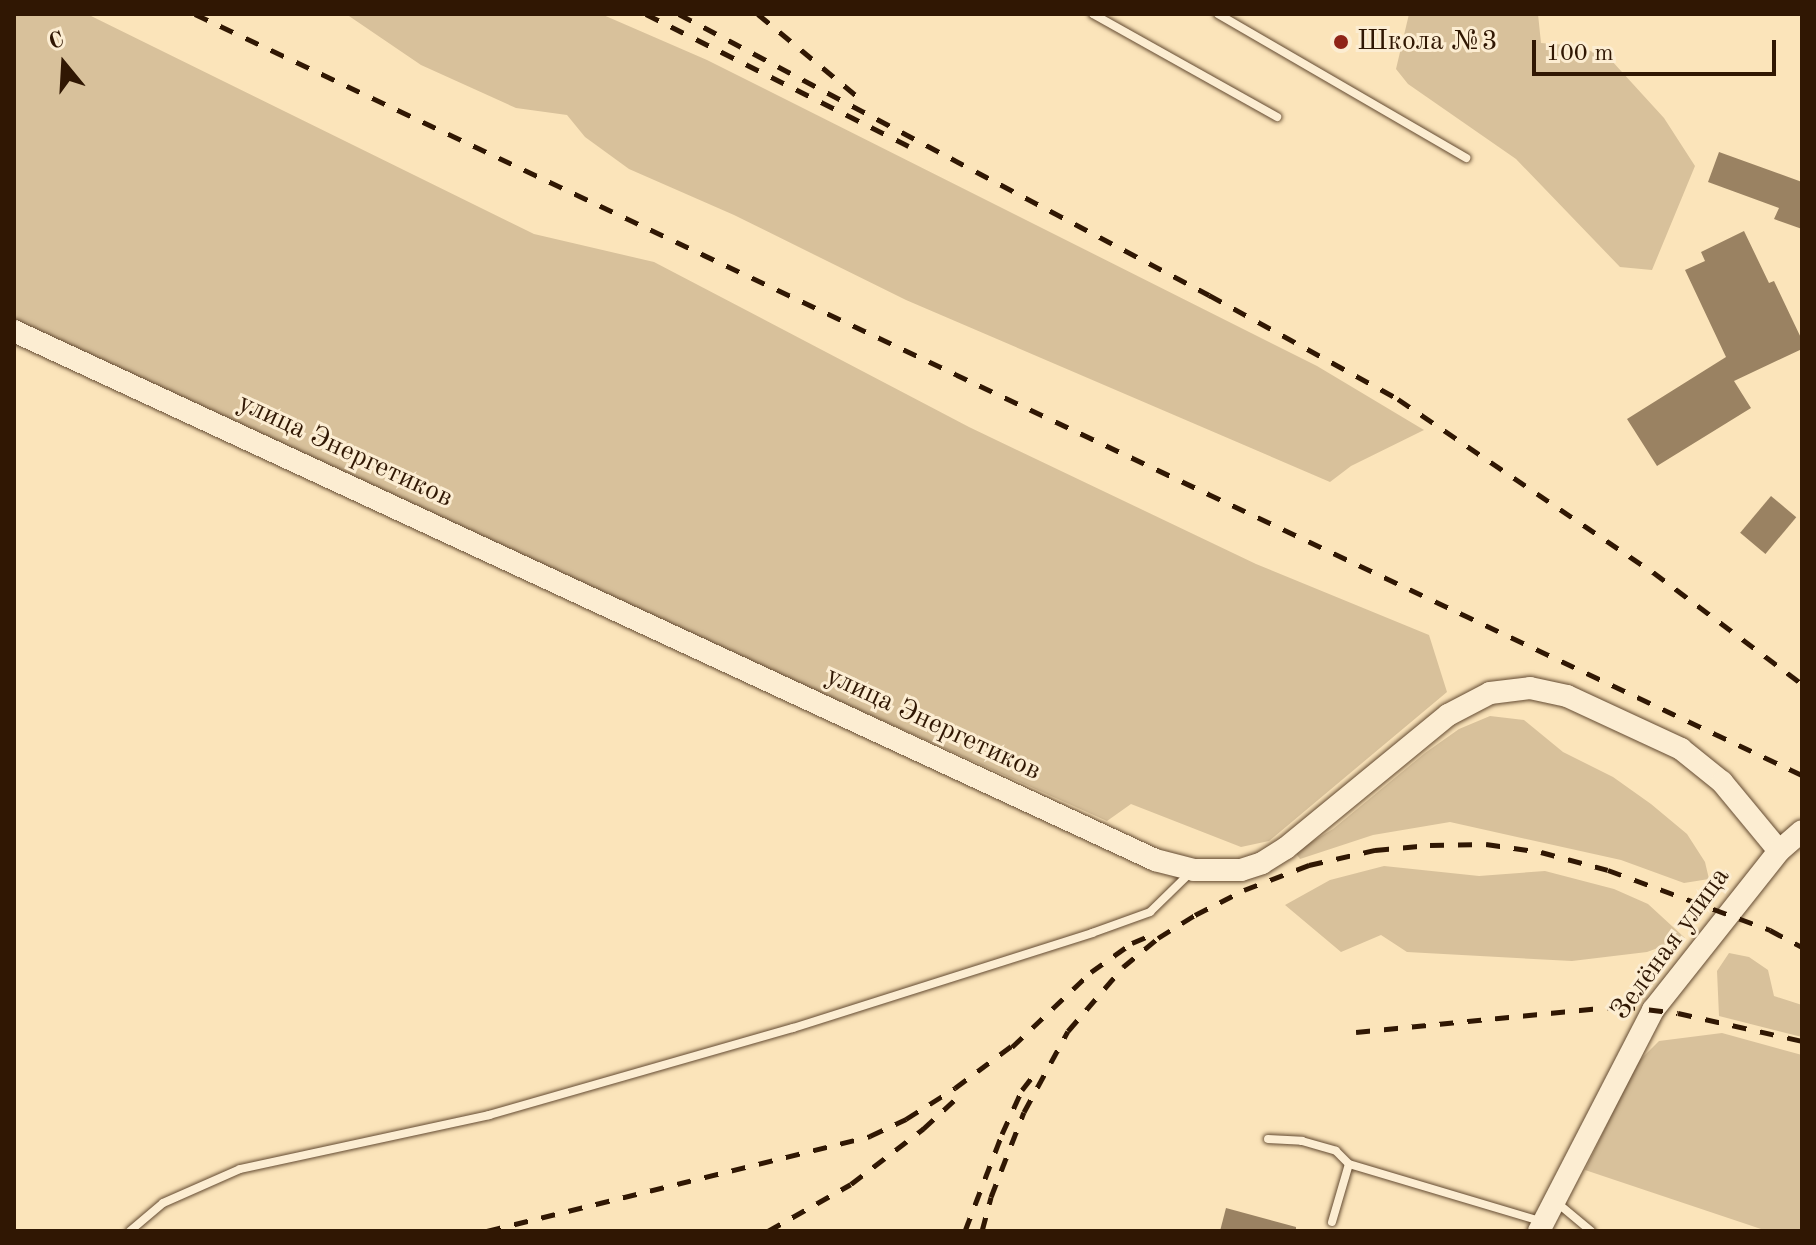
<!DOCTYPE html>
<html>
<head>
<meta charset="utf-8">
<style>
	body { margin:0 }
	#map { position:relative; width:1816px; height:1245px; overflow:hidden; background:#fbe4ba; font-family:"Old Standard TT",serif }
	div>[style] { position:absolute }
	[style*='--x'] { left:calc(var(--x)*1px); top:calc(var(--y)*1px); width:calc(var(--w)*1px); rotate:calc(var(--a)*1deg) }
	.green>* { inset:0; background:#d8c19b }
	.building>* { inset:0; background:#9a8262; transform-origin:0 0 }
	.roads { filter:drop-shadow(0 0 2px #634a31) drop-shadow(0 0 2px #634a31) }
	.lane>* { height:8px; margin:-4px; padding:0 4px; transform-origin:4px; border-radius:4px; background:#fcedd2 }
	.secondary>* { height:22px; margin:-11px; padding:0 11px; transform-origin:11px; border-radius:11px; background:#fcedd2 }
	.rail>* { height:5px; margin-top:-2.5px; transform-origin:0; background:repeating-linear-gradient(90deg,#301703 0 14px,transparent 0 28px) }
	.dots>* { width:22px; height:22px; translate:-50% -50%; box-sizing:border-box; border:4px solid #fcedd2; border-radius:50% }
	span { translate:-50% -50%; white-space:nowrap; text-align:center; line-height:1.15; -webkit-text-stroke:6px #fcedd2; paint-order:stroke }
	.poi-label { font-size:28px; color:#301703 }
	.left { translate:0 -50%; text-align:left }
	.street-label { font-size:28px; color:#301703 }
	.frame { position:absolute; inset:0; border:16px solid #301703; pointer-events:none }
	.north { position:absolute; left:24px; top:24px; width:80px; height:80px; -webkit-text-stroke:6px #fcedd2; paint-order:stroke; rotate:342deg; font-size:22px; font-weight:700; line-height:32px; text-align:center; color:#301703 }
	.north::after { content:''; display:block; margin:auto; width:28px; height:36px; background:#301703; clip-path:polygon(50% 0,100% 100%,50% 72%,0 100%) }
	.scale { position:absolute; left:1532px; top:40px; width:244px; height:36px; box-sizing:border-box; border:4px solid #301703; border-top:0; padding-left:10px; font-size:24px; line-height:28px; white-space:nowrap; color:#301703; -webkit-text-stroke:6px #fcedd2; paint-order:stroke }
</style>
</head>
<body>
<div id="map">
	<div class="green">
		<div style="clip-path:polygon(14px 14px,87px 14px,534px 234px,654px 262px,969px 427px,1256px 564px,1429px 635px,1447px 692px,1269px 841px,1241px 847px,1131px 804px,1107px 821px,459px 531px,14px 321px)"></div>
		<div style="clip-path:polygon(346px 14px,601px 14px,707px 60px,1317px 366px,1424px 430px,1351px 466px,1330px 482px,906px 300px,734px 215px,629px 169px,585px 137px,567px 115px,516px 108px,421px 65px)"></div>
		<div style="clip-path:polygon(1409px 14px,1538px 14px,1541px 43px,1579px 46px,1611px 60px,1664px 118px,1695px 166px,1652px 270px,1620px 267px,1516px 159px,1408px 84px,1396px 69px)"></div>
		<div style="clip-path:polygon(1490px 716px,1524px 720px,1563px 752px,1613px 777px,1651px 804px,1687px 834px,1705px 862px,1709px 879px,1684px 883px,1621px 860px,1450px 822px,1373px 835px,1300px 859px,1295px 852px,1333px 829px,1425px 753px,1459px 729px)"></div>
		<div style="clip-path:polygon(1384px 866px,1479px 876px,1545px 871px,1614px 889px,1648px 904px,1685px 938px,1647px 952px,1572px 961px,1407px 952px,1381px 935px,1341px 952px,1285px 905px,1330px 880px)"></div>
		<div style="clip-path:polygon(1729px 953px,1749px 957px,1768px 970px,1774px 996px,1802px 1005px,1802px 1037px,1719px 1016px,1717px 971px)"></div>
		<div style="clip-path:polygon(1722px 1033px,1802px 1055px,1802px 1231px,1767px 1231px,1585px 1170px,1636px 1064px,1659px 1041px)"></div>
	</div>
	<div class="building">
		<div style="clip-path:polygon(1719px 152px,1802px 182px,1802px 229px,1774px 219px,1779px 208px,1708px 182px)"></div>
		<div style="clip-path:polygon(1744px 231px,1769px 283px,1774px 281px,1802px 340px,1802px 349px,1734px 381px,1751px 408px,1657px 466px,1627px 419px,1726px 357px,1685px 270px,1705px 261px,1701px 252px)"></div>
		<div style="left:1771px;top:496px;width:33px;height:48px;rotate:40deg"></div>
		<div style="clip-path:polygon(1226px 1208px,1296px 1227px,1296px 1231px,1220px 1231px)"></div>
	</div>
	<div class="roads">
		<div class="lane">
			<div style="--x:1093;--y:14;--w:211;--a:29.2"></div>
			<div style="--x:1218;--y:14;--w:287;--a:30.1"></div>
			<div style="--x:1268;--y:1139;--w:34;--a:3"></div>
			<div style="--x:1302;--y:1141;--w:35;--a:16"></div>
			<div style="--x:1336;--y:1151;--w:18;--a:45"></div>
			<div style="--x:1349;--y:1164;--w:202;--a:16.6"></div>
			<div style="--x:1555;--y:1201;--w:47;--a:39.8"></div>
			<div style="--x:1332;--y:1222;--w:60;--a:-73.7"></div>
			<div style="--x:130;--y:1231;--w:43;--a:-40.3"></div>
			<div style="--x:163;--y:1203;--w:84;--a:-23.8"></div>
			<div style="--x:240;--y:1169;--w:255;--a:-12.2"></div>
			<div style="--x:489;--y:1115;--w:316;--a:-16"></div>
			<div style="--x:793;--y:1028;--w:314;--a:-17.6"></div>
			<div style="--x:1092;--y:933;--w:62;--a:-19.9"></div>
			<div style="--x:1150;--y:912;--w:56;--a:-44.3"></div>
		</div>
		<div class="secondary">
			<div style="--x:14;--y:331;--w:1258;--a:24.87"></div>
			<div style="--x:1155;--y:860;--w:40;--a:14.4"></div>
			<div style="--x:1194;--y:870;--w:47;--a:0"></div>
			<div style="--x:1241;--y:870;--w:22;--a:-18"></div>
			<div style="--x:1262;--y:863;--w:28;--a:-32"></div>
			<div style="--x:1286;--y:848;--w:210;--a:-39.4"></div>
			<div style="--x:1448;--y:715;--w:47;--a:-27.6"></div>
			<div style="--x:1490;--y:693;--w:40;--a:-7.1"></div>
			<div style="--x:1530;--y:688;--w:38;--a:12"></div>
			<div style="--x:1567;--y:696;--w:126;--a:24.9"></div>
			<div style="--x:1681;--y:749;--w:53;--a:38.8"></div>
			<div style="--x:1722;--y:782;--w:89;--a:50.4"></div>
			<div style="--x:1539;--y:1231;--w:249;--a:-62.7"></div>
			<div style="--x:1653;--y:1010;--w:203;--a:-51.6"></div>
			<div style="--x:1779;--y:851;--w:30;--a:-41"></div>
		</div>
	</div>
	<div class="rail">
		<div style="--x:195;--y:14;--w:1778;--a:25.34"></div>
		<div style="--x:646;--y:14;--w:294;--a:26.7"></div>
		<div style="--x:679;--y:14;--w:600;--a:27.93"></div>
		<div style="--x:1209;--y:295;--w:216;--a:28.8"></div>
		<div style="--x:1398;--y:399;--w:308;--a:34.2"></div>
		<div style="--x:1653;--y:572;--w:186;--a:36.9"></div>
		<div style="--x:758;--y:14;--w:130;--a:39.7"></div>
		<div style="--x:1356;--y:1032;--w:266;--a:-5.6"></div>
		<div style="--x:1621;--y:1006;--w:57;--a:7"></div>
		<div style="--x:1678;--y:1013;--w:127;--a:12.7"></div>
		<div style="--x:1012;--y:1047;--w:109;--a:-43.5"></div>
		<div style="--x:1091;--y:972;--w:50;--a:-35.3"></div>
		<div style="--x:1132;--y:943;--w:25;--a:-23"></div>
		<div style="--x:487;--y:1231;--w:395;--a:-13.9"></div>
		<div style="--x:870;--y:1136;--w:40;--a:-25"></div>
		<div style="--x:906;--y:1119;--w:58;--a:-32.3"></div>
		<div style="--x:955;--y:1088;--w:79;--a:-36.7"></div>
		<div style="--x:768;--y:1231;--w:95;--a:-29.5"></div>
		<div style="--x:851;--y:1184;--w:91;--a:-37.4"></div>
		<div style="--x:923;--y:1129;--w:53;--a:-42.7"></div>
		<div style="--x:965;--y:1231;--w:104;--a:-69.1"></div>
		<div style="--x:1002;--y:1134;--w:48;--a:-65.6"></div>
		<div style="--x:1022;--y:1090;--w:24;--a:-52"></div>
		<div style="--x:982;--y:1231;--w:35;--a:-75"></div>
		<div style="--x:991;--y:1197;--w:91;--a:-68.8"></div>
		<div style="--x:1024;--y:1112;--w:92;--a:-61.5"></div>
		<div style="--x:1068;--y:1031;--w:84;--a:-49.3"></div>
		<div style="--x:1123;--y:967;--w:45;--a:-39.6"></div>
		<div style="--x:1158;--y:938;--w:44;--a:-31.9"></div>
		<div style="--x:1195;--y:915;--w:55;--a:-27"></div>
		<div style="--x:1244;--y:890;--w:70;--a:-21"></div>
		<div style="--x:1309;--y:865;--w:68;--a:-12.8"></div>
		<div style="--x:1375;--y:850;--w:55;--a:-5.2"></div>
		<div style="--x:1430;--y:845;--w:56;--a:-1"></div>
		<div style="--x:1486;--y:844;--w:56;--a:8.3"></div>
		<div style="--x:1541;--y:852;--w:69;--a:15"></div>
		<div style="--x:1608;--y:870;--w:173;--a:20.3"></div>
		<div style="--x:1770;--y:930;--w:36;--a:28"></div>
	</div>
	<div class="dots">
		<div style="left:1341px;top:42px;background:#8f2418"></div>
	</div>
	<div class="poi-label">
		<span class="left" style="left:1357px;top:42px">Школа №3</span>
	</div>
	<div class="street-label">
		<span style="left:345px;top:451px;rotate:25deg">улица Энергетиков</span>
		<span style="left:933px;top:724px;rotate:25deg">улица Энергетиков</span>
		<span style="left:1671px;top:944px;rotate:-54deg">Зелёная улица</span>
	</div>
	<div class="frame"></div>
	<div class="north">С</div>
	<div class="scale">100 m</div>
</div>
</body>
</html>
